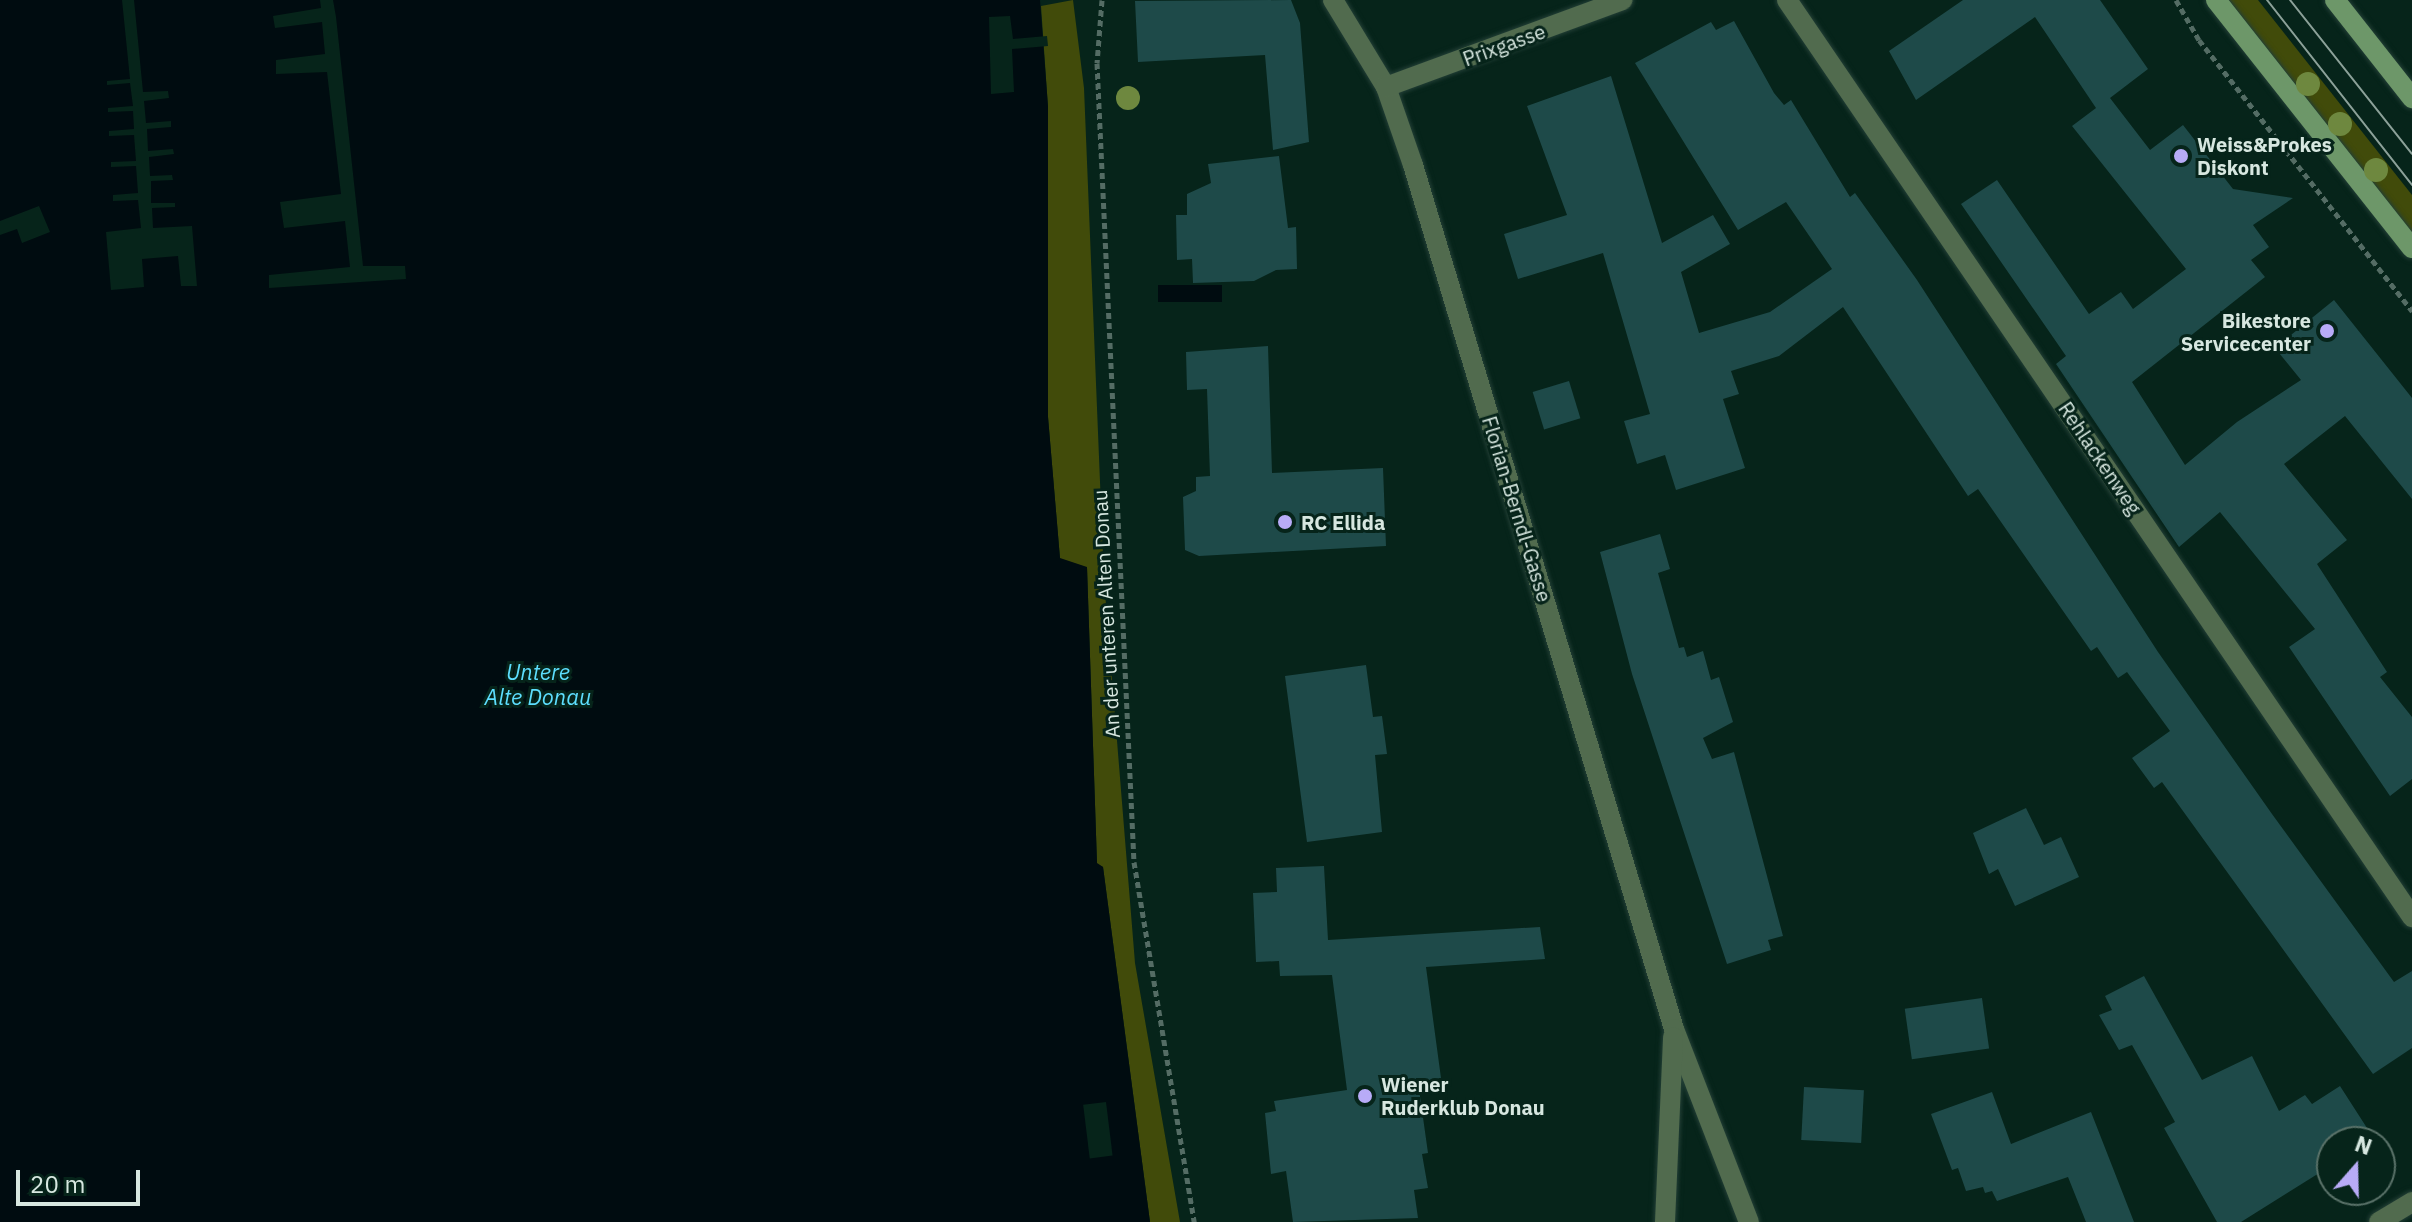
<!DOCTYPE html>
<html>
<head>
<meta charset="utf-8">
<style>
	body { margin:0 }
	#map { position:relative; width:2412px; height:1222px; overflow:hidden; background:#06241a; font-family:"IBM Plex Sans",sans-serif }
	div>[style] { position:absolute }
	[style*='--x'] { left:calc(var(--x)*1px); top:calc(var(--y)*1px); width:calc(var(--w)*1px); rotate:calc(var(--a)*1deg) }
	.green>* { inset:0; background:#414b0a }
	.water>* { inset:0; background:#000c10; transform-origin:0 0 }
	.pier>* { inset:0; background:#06241a; transform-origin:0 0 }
	.building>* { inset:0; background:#1e4a49; transform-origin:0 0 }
	.path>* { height:5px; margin-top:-2.5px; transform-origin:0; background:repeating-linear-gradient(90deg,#546c64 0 6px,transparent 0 10px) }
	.roads { filter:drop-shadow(0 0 2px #233f36) drop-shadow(0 0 2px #233f36) }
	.minor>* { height:20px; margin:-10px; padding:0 10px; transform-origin:10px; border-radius:10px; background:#516b4e }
	.secondary>* { height:20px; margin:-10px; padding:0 10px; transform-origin:10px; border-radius:10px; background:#6d9769 }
	.tram>* { height:2px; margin:-1px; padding:0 1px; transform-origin:1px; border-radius:1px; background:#8ca199 }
	.trees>* { width:24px; height:24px; margin:-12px; border-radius:50%; background:#6e883f }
	.dots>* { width:22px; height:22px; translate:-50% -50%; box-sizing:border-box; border:4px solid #06241a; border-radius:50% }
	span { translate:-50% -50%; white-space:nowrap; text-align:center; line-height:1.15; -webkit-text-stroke:6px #06241a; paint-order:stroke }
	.street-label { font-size:20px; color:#d7e7e0 }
	.poi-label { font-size:20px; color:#d7e7e0; font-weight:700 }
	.left { translate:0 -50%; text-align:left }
	.right { translate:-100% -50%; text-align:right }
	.water-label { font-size:22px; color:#5ddefe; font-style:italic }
	.north { position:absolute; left:2316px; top:1126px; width:80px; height:80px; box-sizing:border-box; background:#06241a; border:2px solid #5a7269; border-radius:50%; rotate:20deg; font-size:22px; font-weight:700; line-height:32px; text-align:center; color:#d7e7e0 }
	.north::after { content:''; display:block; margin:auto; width:28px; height:36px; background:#b8abf7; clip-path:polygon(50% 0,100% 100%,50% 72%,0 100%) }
	.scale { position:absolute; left:16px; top:1170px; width:124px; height:36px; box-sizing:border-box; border:4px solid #d7e7e0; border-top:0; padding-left:10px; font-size:24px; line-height:28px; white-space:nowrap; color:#d7e7e0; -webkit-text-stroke:6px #06241a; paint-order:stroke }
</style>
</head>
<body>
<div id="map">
	<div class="green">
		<div style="clip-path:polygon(1073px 0,1084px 88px,1104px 580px,1135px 963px,1180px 1222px,1150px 1222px,1103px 867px,1097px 864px,1087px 568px,1060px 559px,1048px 417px,1048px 107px,1041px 6px)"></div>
		<div style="clip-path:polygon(2229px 0,2258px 0,2412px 195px,2412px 232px)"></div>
	</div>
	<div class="water">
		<div style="clip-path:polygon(0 0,1040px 0,1048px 107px,1048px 417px,1060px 558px,1087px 567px,1097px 863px,1103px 867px,1150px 1222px,0 1222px)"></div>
		<div style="left:1222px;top:285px;width:17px;height:64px;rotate:90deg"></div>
	</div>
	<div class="pier">
		<div style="clip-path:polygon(122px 0,134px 0,143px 92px,168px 91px,169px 98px,144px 101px,146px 123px,171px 121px,171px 127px,147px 129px,148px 151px,173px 149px,174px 154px,149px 157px,150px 176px,172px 175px,173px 180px,151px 181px,151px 203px,175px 203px,175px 207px,152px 208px,153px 228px,192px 226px,197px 286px,181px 286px,178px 256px,142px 259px,144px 287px,111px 290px,106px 232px,141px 228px,138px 200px,113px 201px,113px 195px,138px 193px,136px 166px,111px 167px,111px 162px,136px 161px,134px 135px,109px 136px,109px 131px,134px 129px,133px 111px,108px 112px,108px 108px,133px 106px,130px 83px,107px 85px,107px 81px,130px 79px)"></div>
		<div style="clip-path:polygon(320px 0,333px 0,336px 17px,363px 266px,405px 266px,406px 279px,269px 288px,269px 275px,350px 267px,345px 221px,284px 228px,280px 202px,341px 194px,327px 72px,276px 74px,276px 60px,325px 54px,322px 22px,275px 28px,273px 16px,321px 8px)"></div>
		<div style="clip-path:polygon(1010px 16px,1013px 39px,1047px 36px,1048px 46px,1012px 49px,1014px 92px,991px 94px,989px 17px)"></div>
		<div style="clip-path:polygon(39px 206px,50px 232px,22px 243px,17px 229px,0 235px,0 221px)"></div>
		<div style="left:1106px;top:1102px;width:54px;height:23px;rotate:83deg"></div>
	</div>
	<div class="building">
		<div style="clip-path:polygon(1291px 0,1300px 23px,1309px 142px,1273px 150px,1265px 55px,1138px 62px,1135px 1px)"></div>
		<div style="clip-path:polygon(1963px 0,2100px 0,2148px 69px,2110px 98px,2150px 150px,2183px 125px,2233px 189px,2293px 198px,2253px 225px,2269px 247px,2251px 260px,2265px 277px,2132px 382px,2185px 465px,2237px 422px,2301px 380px,2275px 348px,2334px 300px,2412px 398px,2412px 499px,2345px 416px,2284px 464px,2347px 540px,2317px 564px,2387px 672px,2380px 677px,2412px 717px,2412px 779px,2390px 796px,2289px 647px,2315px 629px,2220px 512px,2179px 547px,2056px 364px,2066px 356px,1961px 204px,1997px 180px,2089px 314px,2121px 292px,2133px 309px,2186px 269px,2072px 126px,2096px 108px,2035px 17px,1916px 100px,1889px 51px)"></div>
		<div style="clip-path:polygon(1734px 21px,1774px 93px,1784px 105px,1791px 100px,1850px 197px,1855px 193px,1917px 280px,2158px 652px,2272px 814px,2394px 982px,2412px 971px,2412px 1048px,2373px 1074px,2162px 782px,2154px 788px,2132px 758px,2170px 731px,2127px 672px,2118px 678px,2097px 647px,2091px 651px,1978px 489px,1968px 496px,1843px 307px,1779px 356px,1731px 371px,1739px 394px,1723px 399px,1745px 468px,1676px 490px,1665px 455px,1637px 464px,1624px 421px,1650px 414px,1603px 253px,1518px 279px,1504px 234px,1567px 215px,1527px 106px,1611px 76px,1662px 243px,1713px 215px,1730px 244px,1681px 272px,1699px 333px,1770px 312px,1832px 269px,1786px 202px,1738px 230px,1635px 63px,1711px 22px,1716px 30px)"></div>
		<div style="clip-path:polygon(1279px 156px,1288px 228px,1296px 227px,1297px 269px,1276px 270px,1254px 281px,1193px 283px,1192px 259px,1177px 260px,1176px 215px,1187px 215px,1187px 194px,1211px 183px,1208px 164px)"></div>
		<div style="clip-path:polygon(1268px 346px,1272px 473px,1383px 468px,1386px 546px,1199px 556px,1185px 550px,1183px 497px,1196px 491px,1196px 477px,1210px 476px,1207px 389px,1187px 390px,1186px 352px)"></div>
		<div style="left:1569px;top:381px;width:39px;height:38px;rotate:73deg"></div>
		<div style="clip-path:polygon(1660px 534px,1670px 569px,1658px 573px,1679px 648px,1684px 647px,1687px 657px,1703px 651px,1711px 680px,1719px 677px,1733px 722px,1703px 738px,1712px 759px,1734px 752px,1783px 936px,1768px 940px,1771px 950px,1727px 964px,1632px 674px,1600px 552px)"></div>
		<div style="clip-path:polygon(1366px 665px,1373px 717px,1382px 716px,1387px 754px,1375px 755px,1382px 832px,1307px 842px,1285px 676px)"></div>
		<div style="clip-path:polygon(2026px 808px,2044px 845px,2061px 837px,2079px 877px,2015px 906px,1998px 869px,1989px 874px,1973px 833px)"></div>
		<div style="clip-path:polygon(1324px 866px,1328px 940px,1540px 927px,1545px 959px,1426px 967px,1441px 1078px,1418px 1082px,1428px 1153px,1422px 1154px,1428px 1188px,1414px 1190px,1418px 1218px,1293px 1222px,1286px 1171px,1271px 1174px,1265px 1113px,1276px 1111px,1274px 1101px,1347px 1090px,1332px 975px,1280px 976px,1279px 961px,1256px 962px,1253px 893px,1277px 892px,1276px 868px)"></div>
		<div style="clip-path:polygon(2144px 976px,2202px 1080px,2252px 1056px,2279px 1111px,2305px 1095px,2312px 1104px,2340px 1086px,2376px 1142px,2332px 1142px,2332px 1165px,2241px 1222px,2217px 1222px,2164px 1128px,2175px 1122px,2132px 1045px,2119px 1050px,2099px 1015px,2112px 1010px,2105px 996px)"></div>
		<div style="left:1982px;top:998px;width:51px;height:78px;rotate:82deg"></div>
		<div style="left:1804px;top:1087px;width:60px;height:53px;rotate:3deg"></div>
		<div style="clip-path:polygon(1992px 1092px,2011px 1144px,2091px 1112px,2134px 1222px,2086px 1222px,2068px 1177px,1997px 1201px,1992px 1191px,1985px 1193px,1983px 1187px,1966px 1191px,1958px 1168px,1952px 1170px,1931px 1114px)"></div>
	</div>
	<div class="path">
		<div style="--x:1102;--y:0;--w:63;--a:94.5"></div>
		<div style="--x:1097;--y:63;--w:800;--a:87.35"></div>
		<div style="--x:1134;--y:862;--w:365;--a:80.5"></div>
		<div style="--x:2176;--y:0;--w:46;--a:60.1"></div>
		<div style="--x:2199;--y:40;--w:345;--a:51.8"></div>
	</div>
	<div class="roads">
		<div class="minor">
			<div style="--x:1333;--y:0;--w:102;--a:58.7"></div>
			<div style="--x:1386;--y:87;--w:83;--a:70.9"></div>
			<div style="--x:1413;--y:165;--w:903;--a:73.19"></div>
			<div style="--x:1674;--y:1029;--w:207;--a:68.8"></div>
			<div style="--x:1787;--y:0;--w:1110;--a:55.72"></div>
			<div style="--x:1386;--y:87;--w:252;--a:-20.2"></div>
			<div style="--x:1665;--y:1222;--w:185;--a:-87.5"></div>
			<div style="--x:2379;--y:1222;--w:39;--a:-31"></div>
		</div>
		<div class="secondary">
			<div style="--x:2216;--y:0;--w:316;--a:51.7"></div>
			<div style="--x:2335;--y:0;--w:125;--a:51.8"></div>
		</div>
	</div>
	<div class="tram">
		<div style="--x:2267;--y:0;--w:235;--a:51.9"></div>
		<div style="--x:2290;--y:0;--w:196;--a:51.6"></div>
	</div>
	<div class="trees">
		<div style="left:2308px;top:84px"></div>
		<div style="left:1128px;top:98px"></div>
		<div style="left:2340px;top:124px"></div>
		<div style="left:2376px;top:170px"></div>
	</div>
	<div class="dots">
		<div style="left:2181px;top:156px;background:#b8abf7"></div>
		<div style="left:2327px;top:331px;background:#b8abf7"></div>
		<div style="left:1285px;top:522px;background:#b8abf7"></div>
		<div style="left:1365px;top:1096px;background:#b8abf7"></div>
	</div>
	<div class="street-label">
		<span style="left:1504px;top:45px;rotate:-20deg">Prixgasse</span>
		<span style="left:2100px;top:458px;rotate:56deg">Rehlackenweg</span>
		<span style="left:1517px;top:509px;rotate:73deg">Florian-Berndl-Gasse</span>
		<span style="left:1106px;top:614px;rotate:-93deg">An der unteren Alten Donau</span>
	</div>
	<div class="poi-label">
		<span class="left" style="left:2197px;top:156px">Weiss&amp;Prokes<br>Diskont</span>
		<span class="right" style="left:2311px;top:332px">Bikestore<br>Servicecenter</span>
		<span class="left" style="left:1301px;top:522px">RC Ellida</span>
		<span class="left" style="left:1381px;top:1096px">Wiener<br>Ruderklub Donau</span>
	</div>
	<div class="water-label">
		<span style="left:538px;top:684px">Untere<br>Alte Donau</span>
	</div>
	<div class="north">N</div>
	<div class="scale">20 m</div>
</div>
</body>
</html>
